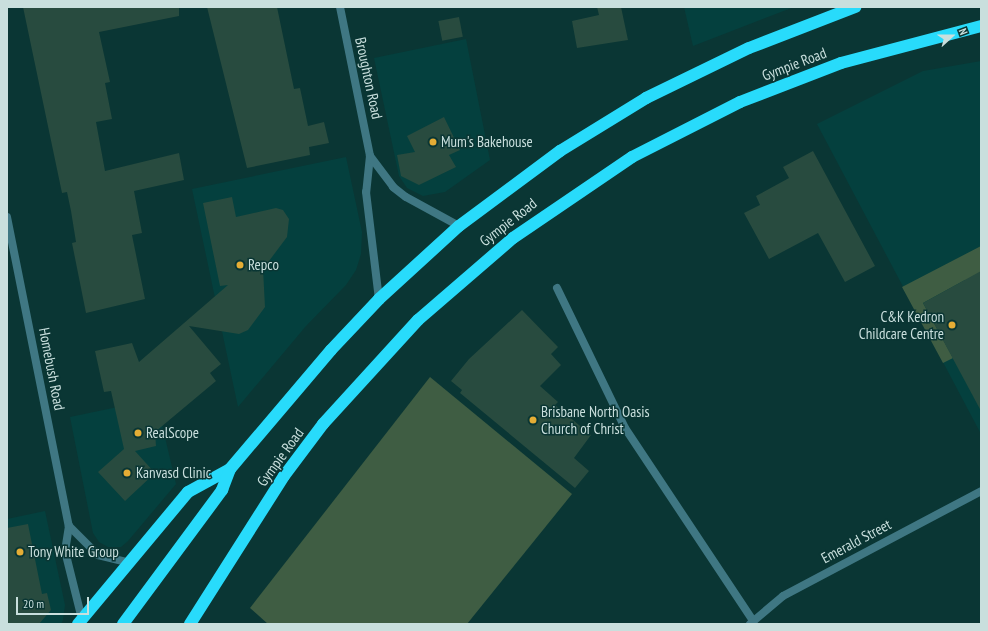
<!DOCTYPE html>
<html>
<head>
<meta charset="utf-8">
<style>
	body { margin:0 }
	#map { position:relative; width:988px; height:631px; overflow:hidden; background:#0a3634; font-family:"PT Sans Narrow",sans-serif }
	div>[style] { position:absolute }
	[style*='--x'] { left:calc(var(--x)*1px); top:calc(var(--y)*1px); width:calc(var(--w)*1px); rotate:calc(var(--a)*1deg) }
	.built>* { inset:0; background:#04403e }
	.green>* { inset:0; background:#3f5d43 }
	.building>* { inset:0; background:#284b3f; transform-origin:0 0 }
	.lane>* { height:8px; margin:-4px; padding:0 4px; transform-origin:4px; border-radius:4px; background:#3f7783 }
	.street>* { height:8px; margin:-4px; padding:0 4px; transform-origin:4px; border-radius:4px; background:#3f7783 }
	.highway>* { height:12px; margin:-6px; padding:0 6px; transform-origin:6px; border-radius:6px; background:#28dbfb }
	.dots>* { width:11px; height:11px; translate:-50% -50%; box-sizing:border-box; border:2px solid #0a3634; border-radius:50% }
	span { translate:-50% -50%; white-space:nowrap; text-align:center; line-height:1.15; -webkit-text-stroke:3px #0a3634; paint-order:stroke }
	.street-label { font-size:15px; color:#c9dfdd }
	.poi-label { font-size:15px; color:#c9dfdd }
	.left { translate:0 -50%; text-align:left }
	.right { translate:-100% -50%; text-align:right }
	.frame { position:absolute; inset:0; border:8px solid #c9dfdd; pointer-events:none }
	.north { position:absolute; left:932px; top:16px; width:40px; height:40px; -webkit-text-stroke:3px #0a3634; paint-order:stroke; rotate:69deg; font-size:11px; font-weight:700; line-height:16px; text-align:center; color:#c9dfdd }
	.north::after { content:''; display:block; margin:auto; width:14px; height:18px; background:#c9dfdd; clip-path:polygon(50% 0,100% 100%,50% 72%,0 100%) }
	.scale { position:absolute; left:16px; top:597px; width:73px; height:18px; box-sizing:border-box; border:2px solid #c9dfdd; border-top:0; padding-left:5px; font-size:12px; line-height:14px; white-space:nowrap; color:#c9dfdd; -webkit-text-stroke:3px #0a3634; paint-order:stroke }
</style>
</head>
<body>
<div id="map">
	<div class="built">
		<div style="clip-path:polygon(684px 7px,794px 7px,693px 46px)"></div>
		<div style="clip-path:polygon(466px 39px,490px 160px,445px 192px,423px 196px,407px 188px,399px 176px,374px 58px)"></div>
		<div style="clip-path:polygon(981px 61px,981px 434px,817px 124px,923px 71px)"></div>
		<div style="clip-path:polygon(346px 157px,362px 232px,361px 254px,356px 270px,346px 285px,306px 326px,238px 407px,192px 189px)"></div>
		<div style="clip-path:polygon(156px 399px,176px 484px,128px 541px,121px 547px,108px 547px,99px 542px,93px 533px,70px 417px)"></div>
		<div style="clip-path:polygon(45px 511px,65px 605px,63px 620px,61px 624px,7px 624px,7px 519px)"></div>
	</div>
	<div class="green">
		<div style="clip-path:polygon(981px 246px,981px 310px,965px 280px,923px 303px,953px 358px,943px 363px,902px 287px)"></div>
		<div style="clip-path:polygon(430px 377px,572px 494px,467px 624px,268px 624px,250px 608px)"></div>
	</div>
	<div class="building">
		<div style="clip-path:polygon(23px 7px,179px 7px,179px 16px,99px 32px,110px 82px,105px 83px,112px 119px,96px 122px,105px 171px,179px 153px,184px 180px,134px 191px,142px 233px,132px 235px,145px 299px,86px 313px,72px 243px,76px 242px,71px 211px,67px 192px,62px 193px)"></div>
		<div style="clip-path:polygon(207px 7px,277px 7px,294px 89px,300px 88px,308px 126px,324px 122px,329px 143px,309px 147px,310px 155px,247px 168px)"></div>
		<div style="clip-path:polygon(597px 7px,621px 7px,628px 40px,577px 48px,572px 21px,599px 15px)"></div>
		<div style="left:459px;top:17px;width:20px;height:21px;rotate:79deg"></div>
		<div style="clip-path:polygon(444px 117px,460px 150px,449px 155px,456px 167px,419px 185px,401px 176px,397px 155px,415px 152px,407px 136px)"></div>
		<div style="clip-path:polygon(813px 151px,875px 266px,845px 282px,818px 233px,769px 259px,744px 213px,760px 205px,756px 196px,789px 178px,783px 167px)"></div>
		<div style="clip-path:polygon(232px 197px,236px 217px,276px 208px,283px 210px,289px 219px,287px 237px,263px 269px,265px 307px,248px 330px,239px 334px,189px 326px,221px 364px,210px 373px,216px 381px,155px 432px,156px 446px,135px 451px,155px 473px,125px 501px,98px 472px,124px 449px,111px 391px,104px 392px,95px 351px,132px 343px,139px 362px,228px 285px,220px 286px,203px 203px)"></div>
		<div style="clip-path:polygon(981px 271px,981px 411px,923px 303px)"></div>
		<div style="clip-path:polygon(522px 310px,558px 347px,551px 354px,561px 365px,540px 386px,558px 402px,555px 405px,591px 435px,574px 458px,589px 471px,575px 488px,460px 393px,462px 390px,451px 381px,469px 359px)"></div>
		<div style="clip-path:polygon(28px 524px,42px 594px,47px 593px,51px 610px,39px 624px,7px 624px,7px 528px)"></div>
	</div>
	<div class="lane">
		<div style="--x:557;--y:288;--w:156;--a:64.1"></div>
		<div style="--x:625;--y:428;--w:232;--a:56.4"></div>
	</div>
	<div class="street">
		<div style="--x:340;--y:7;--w:152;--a:78.6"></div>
		<div style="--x:370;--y:156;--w:36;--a:96"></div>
		<div style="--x:366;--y:192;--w:108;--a:83.1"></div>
		<div style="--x:370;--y:156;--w:39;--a:53"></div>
		<div style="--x:393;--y:187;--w:16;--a:38"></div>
		<div style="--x:406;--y:197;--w:60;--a:28.7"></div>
		<div style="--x:7;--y:217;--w:315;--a:78.7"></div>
		<div style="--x:69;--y:526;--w:25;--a:99"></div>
		<div style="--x:65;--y:551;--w:70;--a:76"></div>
		<div style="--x:69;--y:526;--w:41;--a:45"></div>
		<div style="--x:98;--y:555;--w:32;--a:14"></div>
		<div style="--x:750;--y:624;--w:43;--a:-40.3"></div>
		<div style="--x:783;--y:596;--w:224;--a:-27.9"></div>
	</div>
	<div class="highway">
		<div style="--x:78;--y:624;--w:172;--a:-50.2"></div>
		<div style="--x:188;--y:492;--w:48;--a:-28.7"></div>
		<div style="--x:230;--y:469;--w:156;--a:-49.7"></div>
		<div style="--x:331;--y:350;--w:70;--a:-46.7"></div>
		<div style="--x:379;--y:299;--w:108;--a:-42.4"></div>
		<div style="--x:459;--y:226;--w:126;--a:-36.6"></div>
		<div style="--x:560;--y:151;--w:101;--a:-31.6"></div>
		<div style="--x:646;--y:98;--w:114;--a:-25.9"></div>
		<div style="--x:749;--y:48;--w:114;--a:-21.1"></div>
		<div style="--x:123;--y:624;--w:167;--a:-53.5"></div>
		<div style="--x:222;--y:490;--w:22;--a:-69"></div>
		<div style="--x:190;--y:624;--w:175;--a:-57.6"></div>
		<div style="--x:284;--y:476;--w:65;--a:-53.1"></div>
		<div style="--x:323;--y:424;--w:141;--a:-47.6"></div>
		<div style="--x:418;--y:320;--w:125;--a:-40.8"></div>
		<div style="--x:513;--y:238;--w:144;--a:-34.2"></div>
		<div style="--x:632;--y:157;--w:121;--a:-27"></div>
		<div style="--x:740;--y:102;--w:108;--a:-21.1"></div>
		<div style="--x:841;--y:63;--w:145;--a:-14.8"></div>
	</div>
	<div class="dots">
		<div style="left:433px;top:142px;background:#e5ad35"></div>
		<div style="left:240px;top:265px;background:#e5ad35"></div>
		<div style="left:952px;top:325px;background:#e5ad35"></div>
		<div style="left:533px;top:420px;background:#e5ad35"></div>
		<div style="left:138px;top:433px;background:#e5ad35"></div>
		<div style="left:127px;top:473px;background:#e5ad35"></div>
		<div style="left:20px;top:552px;background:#e5ad35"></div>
	</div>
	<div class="street-label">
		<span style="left:794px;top:64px;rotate:-21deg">Gympie Road</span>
		<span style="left:369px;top:78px;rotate:78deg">Broughton Road</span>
		<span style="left:508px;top:222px;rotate:-38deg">Gympie Road</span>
		<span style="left:52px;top:369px;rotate:79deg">Homebush Road</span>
		<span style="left:280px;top:457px;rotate:-54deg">Gympie Road</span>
		<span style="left:856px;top:541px;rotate:-28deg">Emerald Street</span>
	</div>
	<div class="poi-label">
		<span class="left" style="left:441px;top:142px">Mum's Bakehouse</span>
		<span class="left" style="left:248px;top:265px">Repco</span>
		<span class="right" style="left:944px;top:325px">C&amp;K Kedron<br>Childcare Centre</span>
		<span class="left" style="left:541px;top:420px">Brisbane North Oasis<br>Church of Christ</span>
		<span class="left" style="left:146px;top:433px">RealScope</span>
		<span class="left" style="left:136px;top:473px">Kanvasd Clinic</span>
		<span class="left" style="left:28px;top:552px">Tony White Group</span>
	</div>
	<div class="frame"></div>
	<div class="north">N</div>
	<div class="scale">20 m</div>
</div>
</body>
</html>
